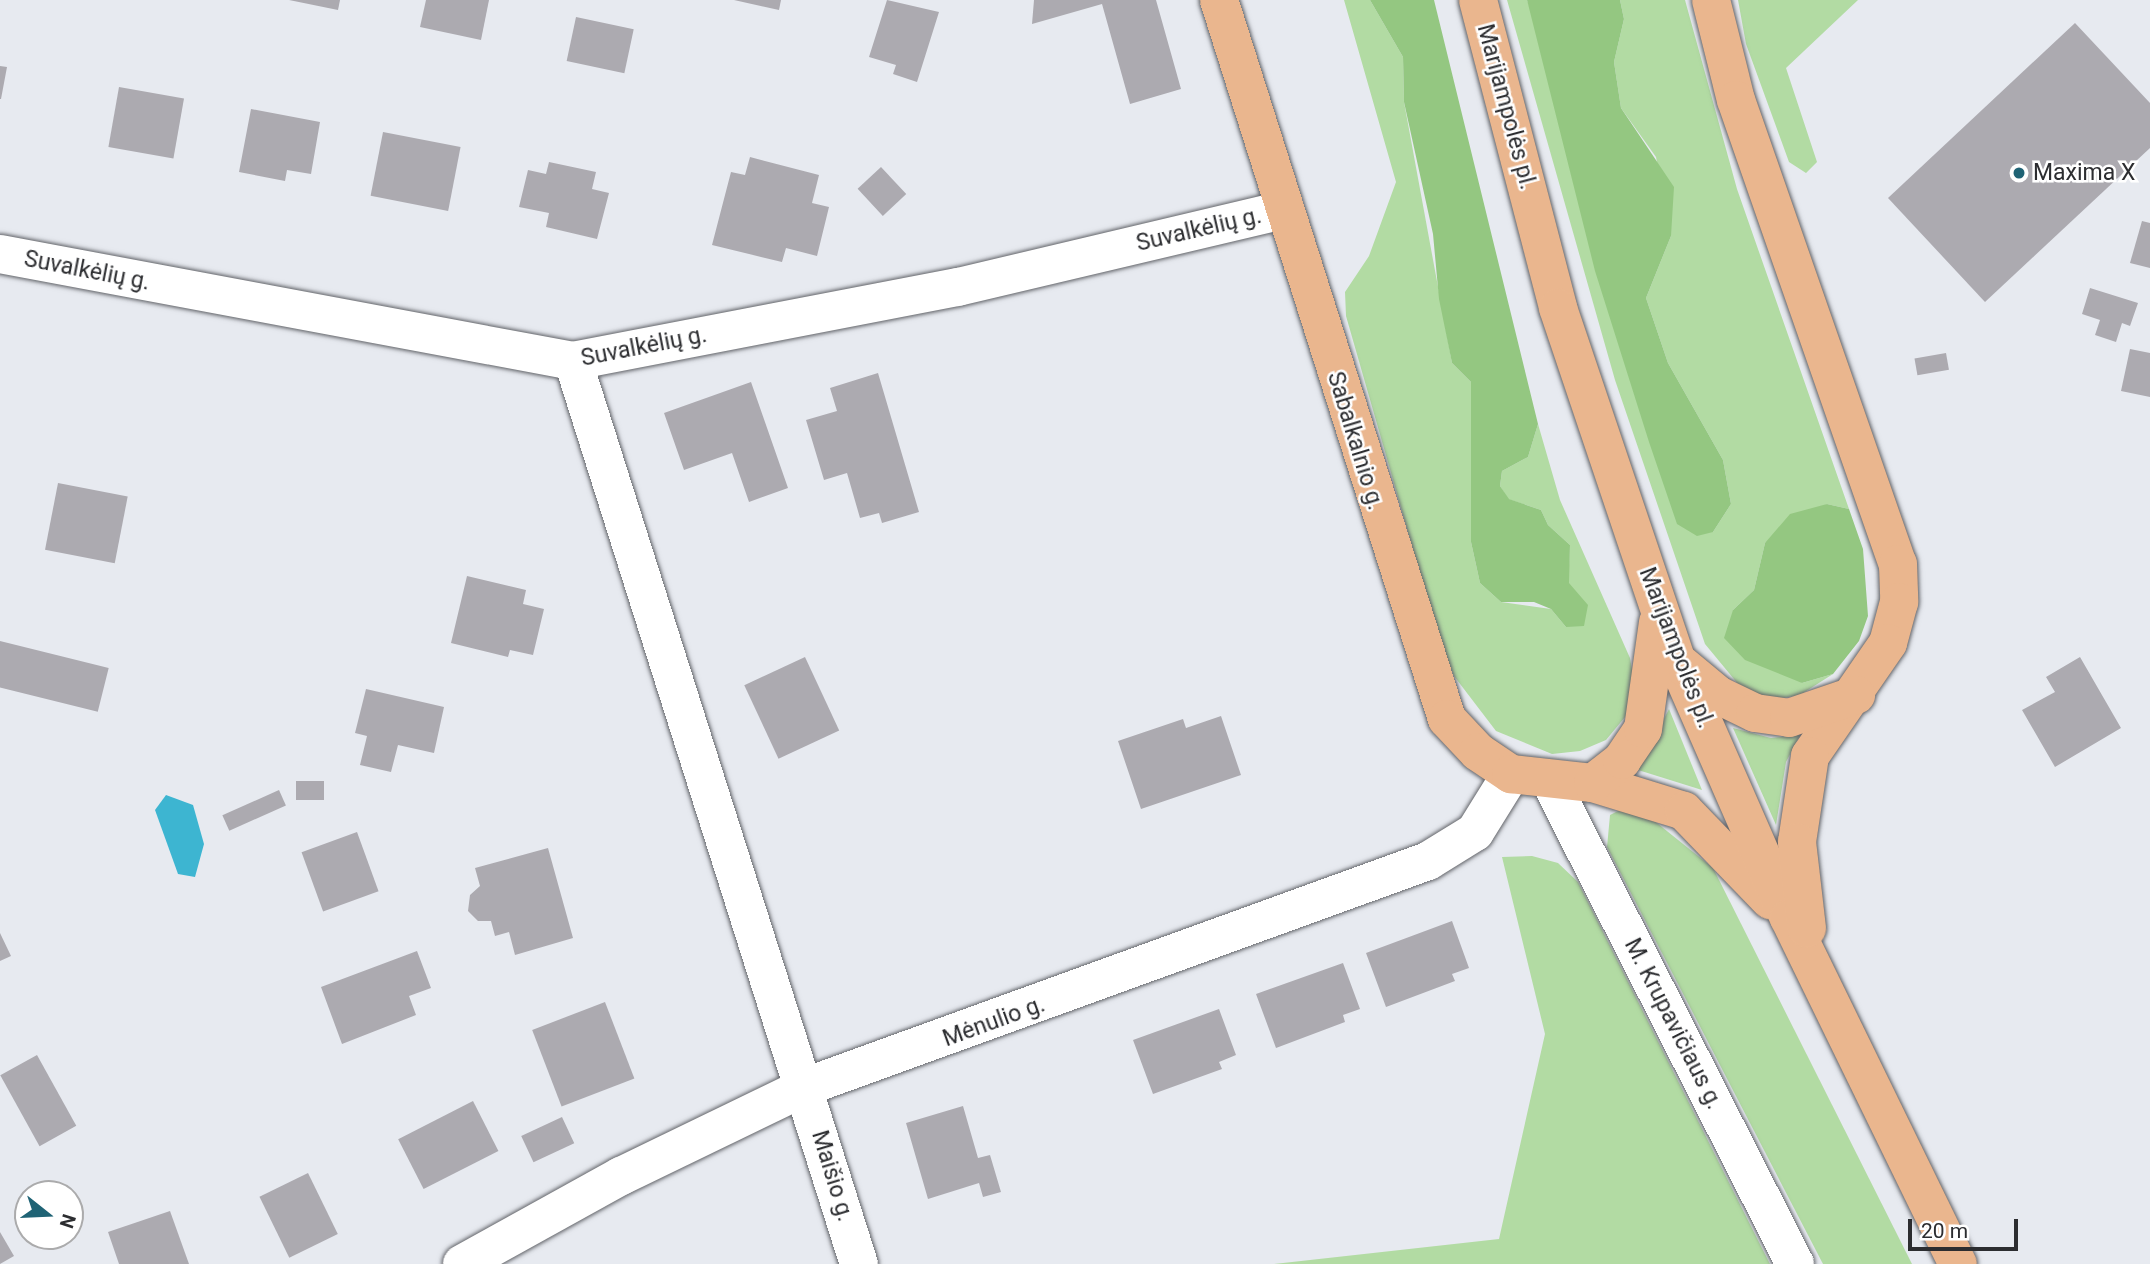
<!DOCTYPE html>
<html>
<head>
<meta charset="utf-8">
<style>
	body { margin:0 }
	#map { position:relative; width:2150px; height:1264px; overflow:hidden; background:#e7eaf0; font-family:Roboto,sans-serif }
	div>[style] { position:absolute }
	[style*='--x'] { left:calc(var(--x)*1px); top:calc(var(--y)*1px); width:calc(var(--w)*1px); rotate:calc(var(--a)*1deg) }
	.green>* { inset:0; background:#b2dba3 }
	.forest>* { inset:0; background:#94c781 }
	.water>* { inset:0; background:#3db5d1 }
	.building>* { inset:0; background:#acaab0; transform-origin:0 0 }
	.roads { filter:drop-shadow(0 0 2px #626469) drop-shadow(0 0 2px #626469) }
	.street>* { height:38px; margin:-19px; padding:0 19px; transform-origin:19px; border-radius:19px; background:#fff }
	.primary>* { height:38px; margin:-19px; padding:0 19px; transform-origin:19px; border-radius:19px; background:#eab68e }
	.dots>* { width:19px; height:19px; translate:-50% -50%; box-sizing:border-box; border:4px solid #fff; border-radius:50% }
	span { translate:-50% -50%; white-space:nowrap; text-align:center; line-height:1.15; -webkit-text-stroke:5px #fff; paint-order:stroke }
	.street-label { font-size:23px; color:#2c2d30 }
	.poi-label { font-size:23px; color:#2c2d30 }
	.left { translate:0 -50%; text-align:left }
	.north { position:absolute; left:14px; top:1180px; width:70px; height:70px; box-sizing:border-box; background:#fff; border:2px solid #ababac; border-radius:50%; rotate:108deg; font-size:19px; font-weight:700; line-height:28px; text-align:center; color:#2c2d30 }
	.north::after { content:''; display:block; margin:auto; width:24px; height:32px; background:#1f6375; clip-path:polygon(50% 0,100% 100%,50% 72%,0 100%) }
	.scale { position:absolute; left:1908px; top:1219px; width:110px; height:32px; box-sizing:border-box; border:4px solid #2c2d30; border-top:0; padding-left:9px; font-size:21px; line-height:24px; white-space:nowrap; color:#2c2d30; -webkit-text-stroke:5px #fff; paint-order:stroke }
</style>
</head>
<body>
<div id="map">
	<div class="green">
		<div style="clip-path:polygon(1344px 0,1370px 0,1403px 57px,1404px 102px,1452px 363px,1471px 382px,1471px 542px,1480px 583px,1501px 602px,1551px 609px,1566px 627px,1570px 545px,1548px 525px,1541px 510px,1508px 499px,1500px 486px,1502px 471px,1528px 457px,1538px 424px,1560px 500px,1630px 658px,1635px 687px,1630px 711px,1606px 740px,1580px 751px,1552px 754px,1496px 731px,1454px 676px,1437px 633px,1346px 316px,1345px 292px,1369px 256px,1396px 182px)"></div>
		<div style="clip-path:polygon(1507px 0,1527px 0,1713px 532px,1731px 504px,1723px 460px,1668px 363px,1646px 298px,1671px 236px,1656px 157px,1621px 108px,1614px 62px,1624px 19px,1620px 0,1685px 0,1737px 189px,1849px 509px,1827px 504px,1765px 543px,1754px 590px,1733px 610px,1802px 683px,1833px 674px,1800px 695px,1777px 699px,1743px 690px,1705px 644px,1615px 380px)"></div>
		<div style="clip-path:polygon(1738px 0,1858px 0,1786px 68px,1817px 162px,1806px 173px,1789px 162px,1746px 44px)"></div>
		<div style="clip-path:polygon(1669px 709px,1702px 790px,1638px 770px)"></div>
		<div style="clip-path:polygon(1733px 728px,1771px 738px,1800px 735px,1786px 762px,1776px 825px)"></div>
		<div style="clip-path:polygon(1624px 808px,1647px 815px,1713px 868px,1912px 1264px,1823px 1264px,1607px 847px,1610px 815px)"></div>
		<div style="clip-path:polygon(1532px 856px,1558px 863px,1578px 882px,1770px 1264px,1274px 1264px,1499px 1239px,1545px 1034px,1502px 857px)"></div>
	</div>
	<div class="forest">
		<div style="clip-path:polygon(1370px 0,1434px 0,1538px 424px,1528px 457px,1502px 471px,1500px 486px,1509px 499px,1541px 510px,1548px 525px,1570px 545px,1569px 583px,1588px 605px,1584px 626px,1566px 627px,1551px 609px,1534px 602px,1501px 602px,1480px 583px,1471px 542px,1471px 382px,1452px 363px,1439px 299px,1433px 234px,1404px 102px,1403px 57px)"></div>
		<div style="clip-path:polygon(1527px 0,1620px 0,1624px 19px,1614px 62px,1621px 108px,1674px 187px,1671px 236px,1646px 298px,1668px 363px,1723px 460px,1731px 504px,1713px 532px,1697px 536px,1677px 524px,1649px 442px,1595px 271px)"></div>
		<div style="clip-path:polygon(1827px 504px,1849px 509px,1863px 549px,1868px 616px,1859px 641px,1833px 674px,1802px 683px,1745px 660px,1724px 638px,1733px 610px,1754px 590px,1765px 543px,1790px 514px)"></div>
	</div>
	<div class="water">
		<div style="clip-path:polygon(166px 795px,193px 805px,204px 844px,195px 877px,178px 874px,155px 810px)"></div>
	</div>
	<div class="building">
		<div style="clip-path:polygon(289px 0,340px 0,338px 10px)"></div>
		<div style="clip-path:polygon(426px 0,489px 0,481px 40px,420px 27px)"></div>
		<div style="clip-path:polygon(734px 0,781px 0,779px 10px)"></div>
		<div style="clip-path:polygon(887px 0,939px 12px,917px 82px,893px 74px,896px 65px,869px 57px)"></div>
		<div style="clip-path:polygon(1034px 0,1156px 0,1181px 89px,1130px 104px,1102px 4px,1032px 24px)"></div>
		<div style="left:576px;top:17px;width:59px;height:45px;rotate:12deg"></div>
		<div style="clip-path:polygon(2075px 23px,2150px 103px,2150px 148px,1985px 302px,1888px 198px)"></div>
		<div style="clip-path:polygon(0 66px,7px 67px,1px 99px,0 99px)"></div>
		<div style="left:119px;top:87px;width:66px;height:61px;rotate:10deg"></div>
		<div style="clip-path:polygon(251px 109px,320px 122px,311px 174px,287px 170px,285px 181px,239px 172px)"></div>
		<div style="left:383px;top:132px;width:79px;height:65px;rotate:11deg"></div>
		<div style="clip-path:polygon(750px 157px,819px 175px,812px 203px,829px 207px,817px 256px,786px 248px,782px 262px,712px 245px,731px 172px,745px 175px)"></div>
		<div style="clip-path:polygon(549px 162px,596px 172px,592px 189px,609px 193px,597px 239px,546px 227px,549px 213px,519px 207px,528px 170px,546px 174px)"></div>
		<div style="left:881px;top:167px;width:37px;height:32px;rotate:47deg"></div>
		<div style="clip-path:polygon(2142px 221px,2150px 223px,2150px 268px,2130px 263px)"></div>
		<div style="clip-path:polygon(2090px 288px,2138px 303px,2130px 326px,2122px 323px,2116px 342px,2095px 335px,2100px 320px,2082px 314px)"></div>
		<div style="clip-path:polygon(2130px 349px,2150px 353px,2150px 397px,2121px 391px)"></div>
		<div style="left:1946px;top:353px;width:17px;height:32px;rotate:80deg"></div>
		<div style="clip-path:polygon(878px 373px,919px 512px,882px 523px,879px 513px,860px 518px,847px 473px,824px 480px,806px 420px,837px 411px,830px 388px)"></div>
		<div style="clip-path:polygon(751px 382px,788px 488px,749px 502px,732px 453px,684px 470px,664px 413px)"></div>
		<div style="left:58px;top:483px;width:71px;height:68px;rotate:11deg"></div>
		<div style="clip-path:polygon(467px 576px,526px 590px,523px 604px,544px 609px,533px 655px,510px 650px,508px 657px,451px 643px)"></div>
		<div style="left:0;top:641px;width:112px;height:45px;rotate:14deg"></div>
		<div style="left:805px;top:657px;width:81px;height:67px;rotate:65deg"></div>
		<div style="clip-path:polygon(2080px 657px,2121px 728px,2055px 767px,2022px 710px,2055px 692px,2046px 677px)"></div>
		<div style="clip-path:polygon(366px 689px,444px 707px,434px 753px,398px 745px,391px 772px,360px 765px,367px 736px,355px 733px)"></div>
		<div style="clip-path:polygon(1221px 716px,1241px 775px,1141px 809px,1118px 741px,1183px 719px,1186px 728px)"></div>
		<div style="left:296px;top:781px;width:28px;height:19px"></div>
		<div style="left:279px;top:790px;width:17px;height:62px;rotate:66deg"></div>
		<div style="left:357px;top:832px;width:63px;height:59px;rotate:70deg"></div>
		<div style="clip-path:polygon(548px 848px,573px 938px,515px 955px,509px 932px,495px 936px,491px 921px,478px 921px,468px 911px,470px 895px,480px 886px,475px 868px)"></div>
		<div style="clip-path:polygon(1452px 921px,1469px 968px,1452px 974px,1455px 981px,1386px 1007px,1366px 953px)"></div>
		<div style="clip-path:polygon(0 933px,11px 956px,0 961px)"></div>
		<div style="clip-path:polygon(417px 951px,431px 988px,409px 996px,416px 1015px,342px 1044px,321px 987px)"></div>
		<div style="clip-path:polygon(1343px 963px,1360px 1009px,1343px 1015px,1345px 1022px,1276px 1048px,1256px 994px)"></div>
		<div style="left:605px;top:1002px;width:82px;height:78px;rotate:69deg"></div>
		<div style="clip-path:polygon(1219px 1009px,1236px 1055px,1219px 1062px,1222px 1069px,1153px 1094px,1133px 1040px)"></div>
		<div style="left:37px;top:1055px;width:81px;height:42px;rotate:61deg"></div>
		<div style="left:473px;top:1101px;width:56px;height:84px;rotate:63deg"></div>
		<div style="clip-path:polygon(963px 1106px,978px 1158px,990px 1155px,1001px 1192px,983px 1197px,979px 1183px,928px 1199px,906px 1123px)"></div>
		<div style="left:562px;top:1117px;width:29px;height:45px;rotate:65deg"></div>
		<div style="left:308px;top:1173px;width:68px;height:54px;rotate:64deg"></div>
		<div style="clip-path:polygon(170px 1211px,189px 1264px,119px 1264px,108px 1232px)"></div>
		<div style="clip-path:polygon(0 1232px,14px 1256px,0 1264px)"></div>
	</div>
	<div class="roads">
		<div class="street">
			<div style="--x:0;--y:254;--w:583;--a:10.58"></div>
			<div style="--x:573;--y:361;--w:392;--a:-10.9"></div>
			<div style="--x:958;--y:287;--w:336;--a:-13.3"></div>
			<div style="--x:573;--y:361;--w:947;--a:72.43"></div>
			<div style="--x:1551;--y:783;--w:539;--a:63.1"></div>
			<div style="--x:462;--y:1264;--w:182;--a:-29"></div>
			<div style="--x:621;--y:1176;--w:204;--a:-25.8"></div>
			<div style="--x:805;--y:1087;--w:663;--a:-19.94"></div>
			<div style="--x:1428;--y:861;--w:55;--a:-31.7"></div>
			<div style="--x:1475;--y:832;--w:68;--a:-58.2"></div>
		</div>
		<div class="primary">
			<div style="--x:1219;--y:0;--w:754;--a:72.41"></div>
			<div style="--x:1447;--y:719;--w:45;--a:46.8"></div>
			<div style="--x:1478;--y:752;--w:40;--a:34"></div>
			<div style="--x:1511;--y:774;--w:82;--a:6.3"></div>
			<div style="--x:1593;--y:783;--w:95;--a:17.1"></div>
			<div style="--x:1684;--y:811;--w:124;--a:46"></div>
			<div style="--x:1478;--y:0;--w:318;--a:75.4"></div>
			<div style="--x:1558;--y:308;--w:373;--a:71.4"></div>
			<div style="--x:1677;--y:662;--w:279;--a:66.4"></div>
			<div style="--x:1789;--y:918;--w:385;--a:64"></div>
			<div style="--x:1711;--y:0;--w:103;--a:76"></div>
			<div style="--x:1736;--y:100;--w:491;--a:70.8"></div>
			<div style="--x:1898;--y:564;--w:38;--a:88"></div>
			<div style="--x:1899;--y:602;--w:42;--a:105"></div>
			<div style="--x:1888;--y:643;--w:137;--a:124.6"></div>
			<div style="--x:1810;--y:756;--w:87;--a:98.6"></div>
			<div style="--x:1797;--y:842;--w:87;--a:83.4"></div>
			<div style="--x:1682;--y:665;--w:47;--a:39.8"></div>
			<div style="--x:1718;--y:695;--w:41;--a:25.9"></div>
			<div style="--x:1755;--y:713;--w:34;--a:8"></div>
			<div style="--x:1789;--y:718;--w:71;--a:-18.9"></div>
			<div style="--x:1593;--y:783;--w:37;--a:-38"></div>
			<div style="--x:1622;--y:760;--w:37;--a:-56"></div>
			<div style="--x:1643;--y:729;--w:108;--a:-82"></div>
		</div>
	</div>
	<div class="dots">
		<div style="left:2019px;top:173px;background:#1f6375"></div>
	</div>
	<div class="street-label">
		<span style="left:1506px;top:107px;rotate:75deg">Marijampolės pl.</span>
		<span style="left:1199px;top:230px;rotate:-13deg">Suvalkėlių g.</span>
		<span style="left:87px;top:271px;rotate:11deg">Suvalkėlių g.</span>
		<span style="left:644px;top:347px;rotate:-11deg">Suvalkėlių g.</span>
		<span style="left:1355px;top:441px;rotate:73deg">Sabalkalnio g.</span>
		<span style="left:1676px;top:648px;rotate:69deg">Marijampolės pl.</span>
		<span style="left:994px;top:1022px;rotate:-20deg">Mėnulio g.</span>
		<span style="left:1673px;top:1024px;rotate:63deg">M. Krupavičiaus g.</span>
		<span style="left:832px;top:1176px;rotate:73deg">Maišio g.</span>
	</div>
	<div class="poi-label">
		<span class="left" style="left:2033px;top:173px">Maxima X</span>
	</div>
	<div class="north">N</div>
	<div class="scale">20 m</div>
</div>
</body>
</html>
